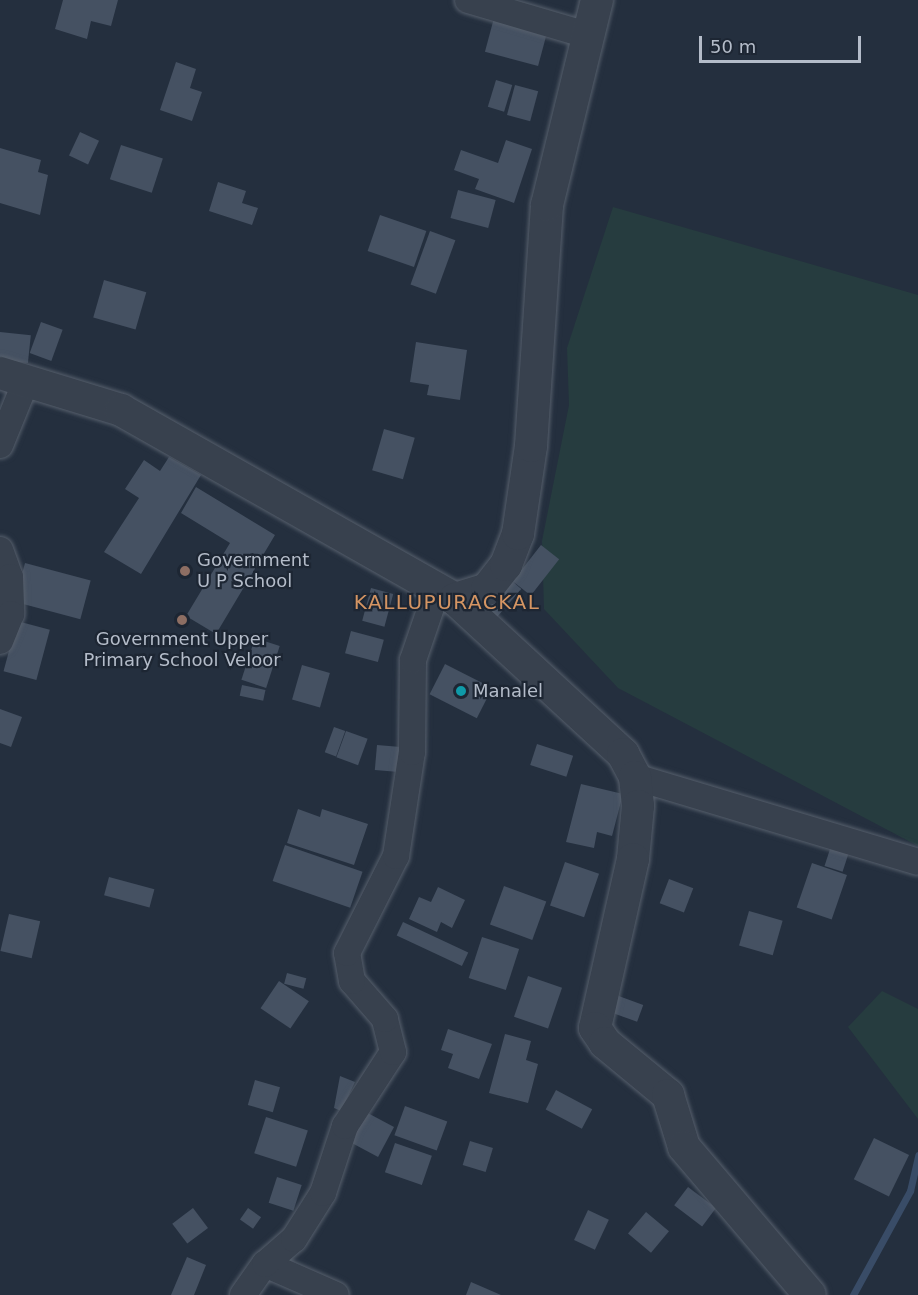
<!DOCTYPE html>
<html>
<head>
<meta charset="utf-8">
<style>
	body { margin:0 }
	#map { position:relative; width:918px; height:1295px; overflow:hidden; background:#242f3e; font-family:"DejaVu Sans",sans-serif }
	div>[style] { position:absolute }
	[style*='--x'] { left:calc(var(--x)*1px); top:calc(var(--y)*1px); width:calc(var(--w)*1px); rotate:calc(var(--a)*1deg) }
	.green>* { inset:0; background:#263c3f }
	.stream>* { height:7px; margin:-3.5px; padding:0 3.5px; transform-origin:3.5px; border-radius:3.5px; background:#394c67 }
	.building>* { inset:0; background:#455162; transform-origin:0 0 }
	.roads { filter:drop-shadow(0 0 2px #565f6c) drop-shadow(0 0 2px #565f6c) }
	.minor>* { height:26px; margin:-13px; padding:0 13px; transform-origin:13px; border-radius:13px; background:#38414e }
	.tertiary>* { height:32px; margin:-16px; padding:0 16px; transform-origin:16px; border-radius:16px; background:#38414e }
	.dots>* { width:16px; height:16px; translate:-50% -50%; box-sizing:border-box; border:3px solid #1d2633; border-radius:50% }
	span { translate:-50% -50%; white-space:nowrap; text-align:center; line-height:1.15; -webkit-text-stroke:4.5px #1d2633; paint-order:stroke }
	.poi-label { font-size:18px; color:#b4bcc9 }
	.left { translate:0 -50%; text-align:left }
	.neighbourhood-label { font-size:20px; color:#d59563; letter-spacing:1.5px }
	.scale { position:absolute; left:699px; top:36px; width:162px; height:27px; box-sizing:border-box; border:3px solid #b4bcc9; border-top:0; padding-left:8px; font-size:18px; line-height:21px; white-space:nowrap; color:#b4bcc9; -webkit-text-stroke:4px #1d2633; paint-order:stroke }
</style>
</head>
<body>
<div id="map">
	<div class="green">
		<div style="clip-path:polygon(613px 207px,918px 295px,918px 846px,618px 688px,544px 609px,542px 541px,569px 405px,567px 348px)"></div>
		<div style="clip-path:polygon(882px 991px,918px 1009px,918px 1119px,848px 1027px)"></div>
	</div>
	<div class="stream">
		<div style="--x:853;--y:1295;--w:119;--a:-61.3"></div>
		<div style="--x:910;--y:1191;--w:37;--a:-77"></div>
	</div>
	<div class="building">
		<div style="clip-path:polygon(63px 0,118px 0,111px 26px,91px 21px,87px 39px,55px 29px)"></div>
		<div style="left:494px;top:18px;width:55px;height:35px;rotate:15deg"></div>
		<div style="clip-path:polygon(176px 62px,196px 69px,190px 88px,202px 92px,192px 121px,160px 110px)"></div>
		<div style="left:496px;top:80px;width:17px;height:28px;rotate:17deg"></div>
		<div style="left:515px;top:85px;width:24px;height:31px;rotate:15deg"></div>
		<div style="left:80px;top:132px;width:21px;height:26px;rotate:25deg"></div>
		<div style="clip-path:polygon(506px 140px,532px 149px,514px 203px,475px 189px,479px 179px,454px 170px,461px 150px,498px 163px)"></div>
		<div style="left:121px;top:145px;width:44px;height:36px;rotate:18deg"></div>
		<div style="clip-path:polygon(0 148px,41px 160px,38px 172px,48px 175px,40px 215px,0 203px)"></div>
		<div style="clip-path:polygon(218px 182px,246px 191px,242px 203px,258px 208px,252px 225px,209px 211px)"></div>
		<div style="left:458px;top:190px;width:39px;height:29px;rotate:15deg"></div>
		<div style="left:380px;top:215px;width:49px;height:38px;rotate:19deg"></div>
		<div style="left:430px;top:231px;width:27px;height:57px;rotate:20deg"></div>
		<div style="left:104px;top:280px;width:44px;height:39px;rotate:16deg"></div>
		<div style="left:41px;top:322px;width:23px;height:33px;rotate:20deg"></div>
		<div style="left:0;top:332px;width:31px;height:28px;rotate:6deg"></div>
		<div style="clip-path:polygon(416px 342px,467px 350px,460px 400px,427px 395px,429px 385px,410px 382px)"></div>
		<div style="left:384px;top:429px;width:32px;height:43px;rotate:16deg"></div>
		<div style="clip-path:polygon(169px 457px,201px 475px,141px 574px,104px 552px,139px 498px,125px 489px,144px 460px,160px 471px)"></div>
		<div style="clip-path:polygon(196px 487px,275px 535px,216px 634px,186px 616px,230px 543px,181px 513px)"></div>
		<div style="left:541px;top:545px;width:23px;height:46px;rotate:38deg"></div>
		<div style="left:25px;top:563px;width:68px;height:40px;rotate:15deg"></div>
		<div style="left:504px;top:574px;width:23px;height:45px;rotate:41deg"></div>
		<div style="left:371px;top:588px;width:23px;height:34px;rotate:15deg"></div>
		<div style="left:17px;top:621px;width:34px;height:52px;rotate:15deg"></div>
		<div style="left:351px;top:631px;width:34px;height:23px;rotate:15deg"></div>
		<div style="left:255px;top:638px;width:26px;height:44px;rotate:18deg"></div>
		<div style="left:445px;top:664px;width:53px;height:34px;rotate:27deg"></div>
		<div style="left:302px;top:665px;width:29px;height:36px;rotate:16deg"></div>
		<div style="left:242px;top:685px;width:24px;height:11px;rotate:12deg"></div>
		<div style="clip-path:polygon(0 709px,22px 717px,11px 747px,0 743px)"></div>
		<div style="left:334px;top:727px;width:12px;height:27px;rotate:20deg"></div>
		<div style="left:346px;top:731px;width:23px;height:28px;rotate:20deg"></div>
		<div style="left:537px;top:744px;width:38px;height:22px;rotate:18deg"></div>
		<div style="left:377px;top:745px;width:24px;height:25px;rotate:5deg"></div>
		<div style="clip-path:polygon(581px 784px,623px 794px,612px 836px,597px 832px,594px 848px,566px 842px)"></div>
		<div style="clip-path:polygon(298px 809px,320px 817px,322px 809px,368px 824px,354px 865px,287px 843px)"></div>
		<div style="left:285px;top:845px;width:82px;height:38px;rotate:19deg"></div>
		<div style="left:831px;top:846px;width:19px;height:21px;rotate:18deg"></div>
		<div style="left:565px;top:862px;width:36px;height:46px;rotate:19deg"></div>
		<div style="left:812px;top:863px;width:37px;height:47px;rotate:19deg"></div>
		<div style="left:109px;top:877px;width:47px;height:19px;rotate:15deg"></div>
		<div style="left:669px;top:879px;width:26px;height:26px;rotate:21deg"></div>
		<div style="left:504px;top:886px;width:45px;height:41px;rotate:20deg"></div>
		<div style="clip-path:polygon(438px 887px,465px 900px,452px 928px,441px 922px,437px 932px,409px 919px,419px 897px,431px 902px)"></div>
		<div style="left:749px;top:911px;width:35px;height:36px;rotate:16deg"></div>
		<div style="left:9px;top:914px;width:32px;height:38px;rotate:13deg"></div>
		<div style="left:403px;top:922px;width:72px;height:15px;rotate:25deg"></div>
		<div style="left:482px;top:937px;width:39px;height:43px;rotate:18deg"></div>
		<div style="left:287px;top:973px;width:20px;height:11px;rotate:15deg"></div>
		<div style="left:528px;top:976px;width:36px;height:43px;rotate:19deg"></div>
		<div style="left:279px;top:981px;width:36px;height:33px;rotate:34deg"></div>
		<div style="left:616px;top:995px;width:29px;height:18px;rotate:20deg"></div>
		<div style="clip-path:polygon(448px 1029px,492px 1044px,479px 1079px,448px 1068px,453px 1054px,441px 1050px)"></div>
		<div style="clip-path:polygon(505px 1034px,531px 1041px,526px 1060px,538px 1064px,528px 1103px,489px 1093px)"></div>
		<div style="clip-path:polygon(340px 1076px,355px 1082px,341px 1111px,334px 1108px)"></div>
		<div style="left:255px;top:1080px;width:26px;height:26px;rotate:16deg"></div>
		<div style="left:556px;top:1090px;width:41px;height:22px;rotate:28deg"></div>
		<div style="left:405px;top:1106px;width:45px;height:31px;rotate:20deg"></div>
		<div style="left:364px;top:1111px;width:34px;height:34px;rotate:28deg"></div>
		<div style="left:266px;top:1117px;width:44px;height:38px;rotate:18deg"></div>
		<div style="left:874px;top:1138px;width:39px;height:46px;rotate:26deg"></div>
		<div style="left:470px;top:1141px;width:24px;height:25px;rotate:17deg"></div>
		<div style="left:395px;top:1143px;width:39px;height:31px;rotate:19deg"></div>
		<div style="left:277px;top:1177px;width:26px;height:27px;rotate:18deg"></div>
		<div style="left:688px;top:1187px;width:35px;height:23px;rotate:37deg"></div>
		<div style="left:193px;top:1208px;width:25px;height:26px;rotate:53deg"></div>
		<div style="left:248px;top:1208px;width:16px;height:14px;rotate:35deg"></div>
		<div style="left:588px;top:1210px;width:23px;height:33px;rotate:25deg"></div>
		<div style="left:646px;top:1212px;width:30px;height:28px;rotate:40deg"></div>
		<div style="clip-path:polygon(187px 1257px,206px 1265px,194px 1295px,171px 1295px)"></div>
		<div style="clip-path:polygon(471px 1282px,501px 1295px,466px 1295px)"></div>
	</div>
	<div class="roads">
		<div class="minor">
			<div style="--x:468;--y:0;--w:127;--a:16.4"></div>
			<div style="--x:0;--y:445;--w:71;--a:-67.8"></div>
			<div style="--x:0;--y:550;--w:29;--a:70"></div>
			<div style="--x:10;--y:577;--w:37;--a:88"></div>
			<div style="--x:11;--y:614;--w:29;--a:112"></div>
			<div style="--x:635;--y:777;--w:295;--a:16.7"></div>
			<div style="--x:265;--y:1264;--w:77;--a:23.6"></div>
			<div style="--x:243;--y:1295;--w:38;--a:-55"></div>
			<div style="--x:265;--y:1264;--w:38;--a:-41"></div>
			<div style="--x:294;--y:1239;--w:54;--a:-57.8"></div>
			<div style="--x:323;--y:1193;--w:71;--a:-71.8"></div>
			<div style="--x:345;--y:1126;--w:88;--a:-57"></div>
			<div style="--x:393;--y:1052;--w:34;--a:-104"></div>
			<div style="--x:385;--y:1019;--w:50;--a:-131"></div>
			<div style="--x:352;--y:981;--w:28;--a:-100"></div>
			<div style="--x:347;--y:953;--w:109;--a:-63.2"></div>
			<div style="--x:396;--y:856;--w:105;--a:-81.3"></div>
			<div style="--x:412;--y:752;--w:92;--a:-89.4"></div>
			<div style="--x:413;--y:660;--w:71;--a:-71.1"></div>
		</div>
		<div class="tertiary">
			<div style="--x:0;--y:373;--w:127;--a:17"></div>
			<div style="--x:121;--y:410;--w:384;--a:29.5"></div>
			<div style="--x:455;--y:599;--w:229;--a:42.7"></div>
			<div style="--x:623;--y:754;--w:26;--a:62"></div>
			<div style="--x:635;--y:777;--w:29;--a:84"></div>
			<div style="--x:638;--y:806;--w:53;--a:95.4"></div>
			<div style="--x:633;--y:859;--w:173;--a:102.7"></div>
			<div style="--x:595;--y:1028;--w:18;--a:56"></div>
			<div style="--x:605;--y:1043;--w:82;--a:39.5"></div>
			<div style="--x:668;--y:1095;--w:54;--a:72.9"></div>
			<div style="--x:684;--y:1147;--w:194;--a:49.6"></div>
			<div style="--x:455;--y:599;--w:34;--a:-17"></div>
			<div style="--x:487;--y:589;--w:31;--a:-52"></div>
			<div style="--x:506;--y:565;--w:33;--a:-69"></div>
			<div style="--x:518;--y:534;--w:89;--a:-81.6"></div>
			<div style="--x:531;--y:446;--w:242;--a:-86.2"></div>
			<div style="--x:547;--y:205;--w:211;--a:-76.3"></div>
		</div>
	</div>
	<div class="dots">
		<div style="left:185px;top:571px;background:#8d6e63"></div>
		<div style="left:182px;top:620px;background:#8d6e63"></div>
		<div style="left:461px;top:691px;background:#0f9aa8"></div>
	</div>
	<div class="poi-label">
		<span class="left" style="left:197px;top:571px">Government<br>U P School</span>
		<span style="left:182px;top:650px">Government Upper<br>Primary School Veloor</span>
		<span class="left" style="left:473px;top:691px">Manalel</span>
	</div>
	<div class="neighbourhood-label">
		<span style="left:447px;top:602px">KALLUPURACKAL</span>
	</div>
	<div class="scale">50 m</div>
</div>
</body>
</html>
